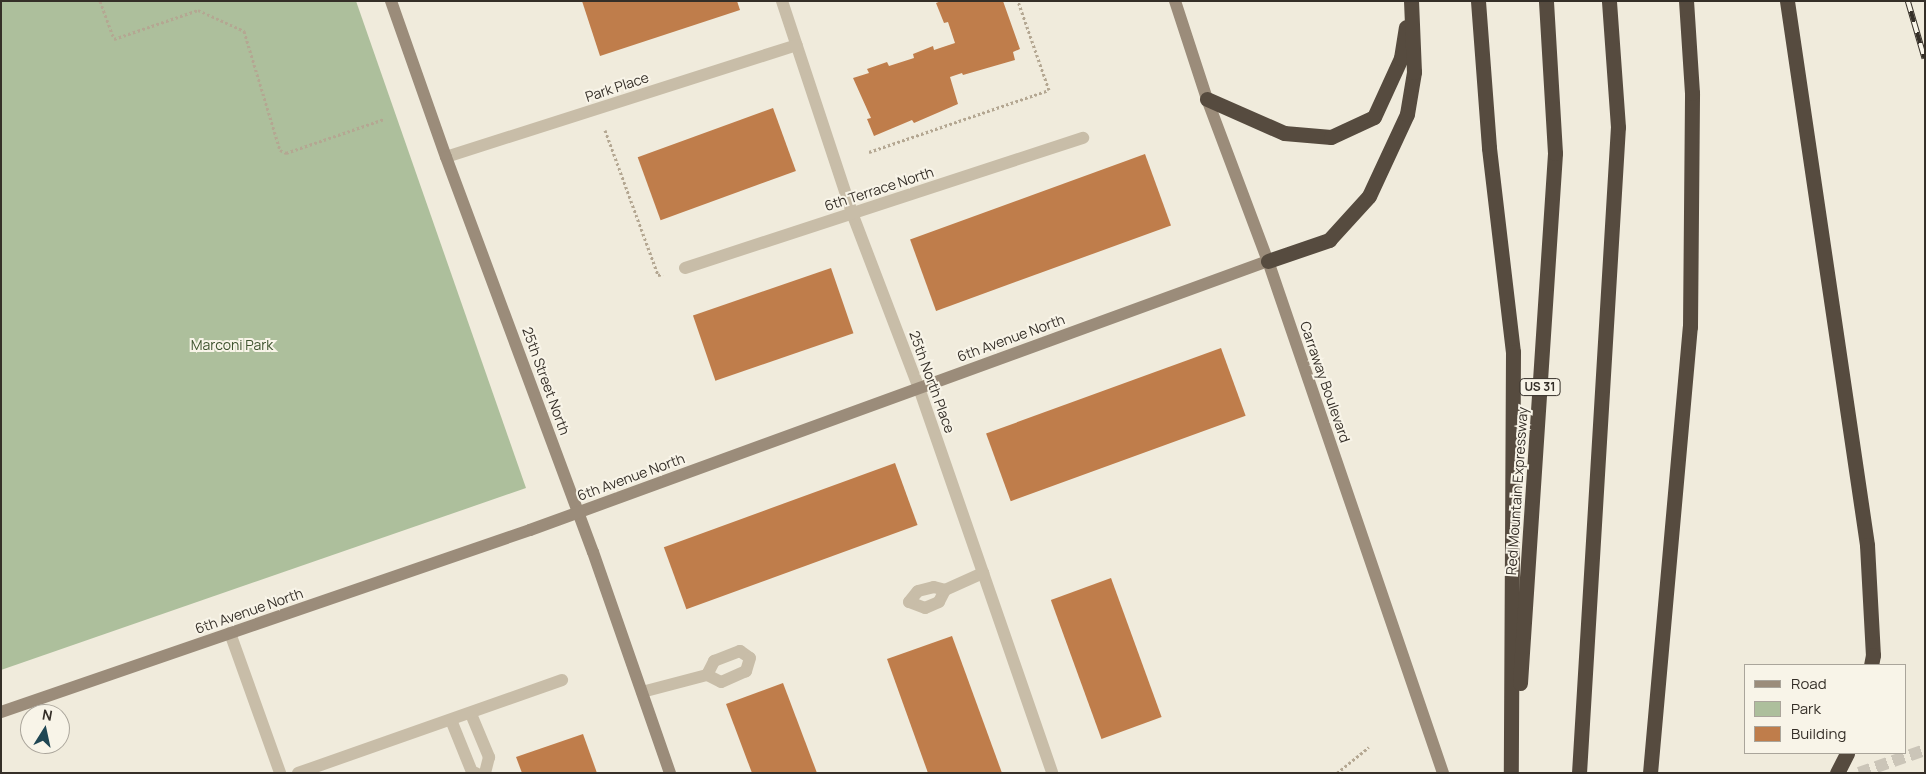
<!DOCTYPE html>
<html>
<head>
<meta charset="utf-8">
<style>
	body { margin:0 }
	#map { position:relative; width:1926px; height:774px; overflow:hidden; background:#f0ebdc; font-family:Manrope,sans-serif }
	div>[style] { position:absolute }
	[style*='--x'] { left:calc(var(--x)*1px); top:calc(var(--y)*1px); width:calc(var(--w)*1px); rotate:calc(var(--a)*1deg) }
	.green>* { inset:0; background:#adbf9c }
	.building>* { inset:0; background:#bf7d4b; transform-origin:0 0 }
	.secondary-tunnel>* { height:12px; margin-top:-6px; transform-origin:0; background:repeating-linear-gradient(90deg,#cbc5b8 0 12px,transparent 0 18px) }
	.path>* { height:3px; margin-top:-1.5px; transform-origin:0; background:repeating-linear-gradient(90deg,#b4a792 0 2.5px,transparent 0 5px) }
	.lane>* { height:12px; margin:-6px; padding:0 6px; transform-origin:6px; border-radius:6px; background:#c8bda8 }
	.street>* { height:12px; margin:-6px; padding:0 6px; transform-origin:6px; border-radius:6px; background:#c8bda8 }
	.secondary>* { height:12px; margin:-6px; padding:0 6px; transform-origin:6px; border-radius:6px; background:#9b8c7a }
	.highway>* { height:15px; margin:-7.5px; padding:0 7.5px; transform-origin:7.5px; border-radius:7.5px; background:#564b3f }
	.rail>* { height:5.5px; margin-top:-2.75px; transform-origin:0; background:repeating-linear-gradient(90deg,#f8f4e8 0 11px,#352f28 0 22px); box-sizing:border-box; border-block:1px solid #352f28 }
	span { translate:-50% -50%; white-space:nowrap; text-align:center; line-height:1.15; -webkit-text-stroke:4px #f8f4e8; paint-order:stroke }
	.shield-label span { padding:1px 4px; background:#f8f4e8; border:1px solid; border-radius:4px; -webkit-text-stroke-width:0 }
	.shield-label { font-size:12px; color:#352f28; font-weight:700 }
	.street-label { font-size:14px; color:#352f28 }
	.park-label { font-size:14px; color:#3d522d }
	.frame { position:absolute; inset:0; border:2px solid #352f28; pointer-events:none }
	.legend { position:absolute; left:1744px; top:664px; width:162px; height:90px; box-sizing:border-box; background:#f8f4e8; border:1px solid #aaa59b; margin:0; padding:6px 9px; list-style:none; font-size:15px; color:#352f28 }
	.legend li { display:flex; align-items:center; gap:10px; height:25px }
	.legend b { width:25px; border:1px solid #aaa59b }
	.north { position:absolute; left:20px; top:704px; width:50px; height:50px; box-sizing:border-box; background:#f8f4e8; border:1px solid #aaa59b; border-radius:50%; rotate:10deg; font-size:14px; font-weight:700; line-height:20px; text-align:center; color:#352f28 }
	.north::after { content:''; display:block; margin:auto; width:18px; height:22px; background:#204754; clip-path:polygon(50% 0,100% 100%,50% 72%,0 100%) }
</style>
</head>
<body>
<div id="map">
	<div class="green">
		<div style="clip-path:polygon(1px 1px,356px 1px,526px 488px,1px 670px)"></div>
	</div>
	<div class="building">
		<div style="clip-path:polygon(582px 1px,737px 1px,740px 10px,600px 56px)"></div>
		<div style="clip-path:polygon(941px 1px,1003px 1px,1020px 49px,1013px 52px,1015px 60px,963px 75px,962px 73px,950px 77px,958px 104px,914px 123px,912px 120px,874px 136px,867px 119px,871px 118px,853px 78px,869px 73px,867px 69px,887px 62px,889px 66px,914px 58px,913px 54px,933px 46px,934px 50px,955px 43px,948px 22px,944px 23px,936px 3px)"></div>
		<div style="left:773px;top:108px;width:67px;height:144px;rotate:70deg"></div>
		<div style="left:1145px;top:154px;width:76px;height:250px;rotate:70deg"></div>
		<div style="left:831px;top:268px;width:69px;height:146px;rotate:71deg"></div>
		<div style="left:1221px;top:348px;width:72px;height:250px;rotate:70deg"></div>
		<div style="left:895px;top:463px;width:66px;height:246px;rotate:70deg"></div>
		<div style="left:1111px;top:578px;width:148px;height:64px;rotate:70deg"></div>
		<div style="clip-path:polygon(952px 636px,1002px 773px,928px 773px,887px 659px)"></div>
		<div style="clip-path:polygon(783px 683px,817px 773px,752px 773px,726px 704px)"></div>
		<div style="clip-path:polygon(583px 734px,597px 773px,522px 773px,516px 757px)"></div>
	</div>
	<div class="secondary-tunnel">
		<div style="--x:1859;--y:773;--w:70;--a:-19.2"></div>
	</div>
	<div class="path">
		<div style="--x:100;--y:1;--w:40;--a:69.8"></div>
		<div style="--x:114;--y:39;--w:89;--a:-19"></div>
		<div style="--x:198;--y:10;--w:51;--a:24.5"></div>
		<div style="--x:244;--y:31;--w:124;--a:73.2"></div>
		<div style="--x:280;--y:150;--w:7;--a:27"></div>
		<div style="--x:286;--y:153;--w:104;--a:-19.1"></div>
		<div style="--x:605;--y:130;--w:154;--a:69.9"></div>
		<div style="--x:658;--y:275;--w:5;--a:-11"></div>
		<div style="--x:869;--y:152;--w:190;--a:-19"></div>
		<div style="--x:1049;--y:90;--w:94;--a:-109.2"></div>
		<div style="--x:1337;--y:773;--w:41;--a:-39.1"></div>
	</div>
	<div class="lane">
		<div style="--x:945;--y:590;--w:13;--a:117"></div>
		<div style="--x:939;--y:602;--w:15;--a:157"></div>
		<div style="--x:925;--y:608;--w:17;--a:-159"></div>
		<div style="--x:909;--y:602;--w:14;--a:-51"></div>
		<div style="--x:918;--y:591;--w:16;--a:-14"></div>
		<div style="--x:934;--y:587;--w:11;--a:15"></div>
		<div style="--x:945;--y:590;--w:42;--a:-24.1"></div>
		<div style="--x:230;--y:633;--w:149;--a:70.3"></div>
		<div style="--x:740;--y:651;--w:12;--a:35"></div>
		<div style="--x:750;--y:658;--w:14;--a:107"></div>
		<div style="--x:746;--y:671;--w:27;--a:156"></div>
		<div style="--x:721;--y:682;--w:16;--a:-153"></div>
		<div style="--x:707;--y:675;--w:16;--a:-63"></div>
		<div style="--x:714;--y:661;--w:28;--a:-21"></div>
		<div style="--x:642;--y:692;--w:67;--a:-14.7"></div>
		<div style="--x:471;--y:714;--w:47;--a:67.3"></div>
		<div style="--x:489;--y:757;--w:16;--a:104"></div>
		<div style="--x:451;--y:720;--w:56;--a:68"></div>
		<div style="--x:472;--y:772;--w:4;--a:14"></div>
		<div style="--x:298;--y:773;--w:280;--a:-19.4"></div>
	</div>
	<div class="street">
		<div style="--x:782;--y:1;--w:223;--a:71.7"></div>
		<div style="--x:852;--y:213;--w:187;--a:69.1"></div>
		<div style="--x:919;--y:388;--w:407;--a:70.9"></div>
		<div style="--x:446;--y:157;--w:368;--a:-17.7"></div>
		<div style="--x:685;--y:268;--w:419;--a:-18.1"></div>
	</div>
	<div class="secondary">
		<div style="--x:391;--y:1;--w:165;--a:70.6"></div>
		<div style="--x:446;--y:157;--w:421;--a:69.6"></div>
		<div style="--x:593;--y:552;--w:234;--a:70.8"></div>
		<div style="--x:1175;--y:1;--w:103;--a:71.9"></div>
		<div style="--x:1207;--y:99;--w:173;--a:69.4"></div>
		<div style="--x:1268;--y:261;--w:541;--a:71.13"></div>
		<div style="--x:1;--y:712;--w:559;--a:-18.99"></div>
		<div style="--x:530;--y:530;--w:785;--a:-20.03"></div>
	</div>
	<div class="highway">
		<div style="--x:1478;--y:1;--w:147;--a:85.7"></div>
		<div style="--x:1489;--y:148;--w:205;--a:83.3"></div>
		<div style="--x:1513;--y:352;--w:421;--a:90.3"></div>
		<div style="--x:1787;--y:1;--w:550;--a:81.63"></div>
		<div style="--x:1867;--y:545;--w:110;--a:86.9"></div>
		<div style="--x:1873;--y:655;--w:10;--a:101"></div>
		<div style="--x:1207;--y:99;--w:84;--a:23.8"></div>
		<div style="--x:1284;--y:133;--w:47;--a:4.9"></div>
		<div style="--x:1331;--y:137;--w:47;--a:-24.9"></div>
		<div style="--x:1374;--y:117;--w:65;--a:-65.4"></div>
		<div style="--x:1401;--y:58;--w:31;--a:-81"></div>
		<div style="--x:1268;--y:261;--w:65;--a:-19"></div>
		<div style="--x:1329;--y:240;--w:59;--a:-47.7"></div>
		<div style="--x:1369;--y:196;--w:90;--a:-65.1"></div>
		<div style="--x:1407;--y:114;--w:43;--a:-80.5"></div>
		<div style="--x:1414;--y:72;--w:71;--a:-92.4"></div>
		<div style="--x:1520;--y:683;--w:531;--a:-86.22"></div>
		<div style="--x:1555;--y:153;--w:152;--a:-93.4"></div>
		<div style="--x:1579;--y:773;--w:647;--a:-86.55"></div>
		<div style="--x:1618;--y:127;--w:126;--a:-94.1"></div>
		<div style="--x:1650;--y:773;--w:448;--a:-84.9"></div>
		<div style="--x:1690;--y:327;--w:234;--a:-89.5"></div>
		<div style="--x:1692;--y:93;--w:92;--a:-93.7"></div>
		<div style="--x:1837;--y:773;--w:22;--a:-63"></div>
	</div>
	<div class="rail">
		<div style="--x:1908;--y:1;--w:60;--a:73.7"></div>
	</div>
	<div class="shield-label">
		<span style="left:1540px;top:387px">US 31</span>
	</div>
	<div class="street-label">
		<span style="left:617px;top:87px;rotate:-18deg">Park Place</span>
		<span style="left:879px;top:189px;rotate:-18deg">6th Terrace North</span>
		<span style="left:1011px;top:338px;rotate:-20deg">6th Avenue North</span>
		<span style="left:546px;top:381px;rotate:70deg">25th Street North</span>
		<span style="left:932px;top:382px;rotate:70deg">25th North Place</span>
		<span style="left:1325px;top:382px;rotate:71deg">Carraway Boulevard</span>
		<span style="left:631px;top:477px;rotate:-20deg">6th Avenue North</span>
		<span style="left:1517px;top:491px;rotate:-86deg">Red Mountain Expressway</span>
		<span style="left:249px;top:611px;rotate:-19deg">6th Avenue North</span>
	</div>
	<div class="park-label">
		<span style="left:232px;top:345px">Marconi Park</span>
	</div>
	<div class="frame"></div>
	<ul class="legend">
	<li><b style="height:6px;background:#9b8c7a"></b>Road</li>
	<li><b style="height:14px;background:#adbf9c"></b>Park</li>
	<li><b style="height:14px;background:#bf7d4b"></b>Building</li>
	</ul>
	<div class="north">N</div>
</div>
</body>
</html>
